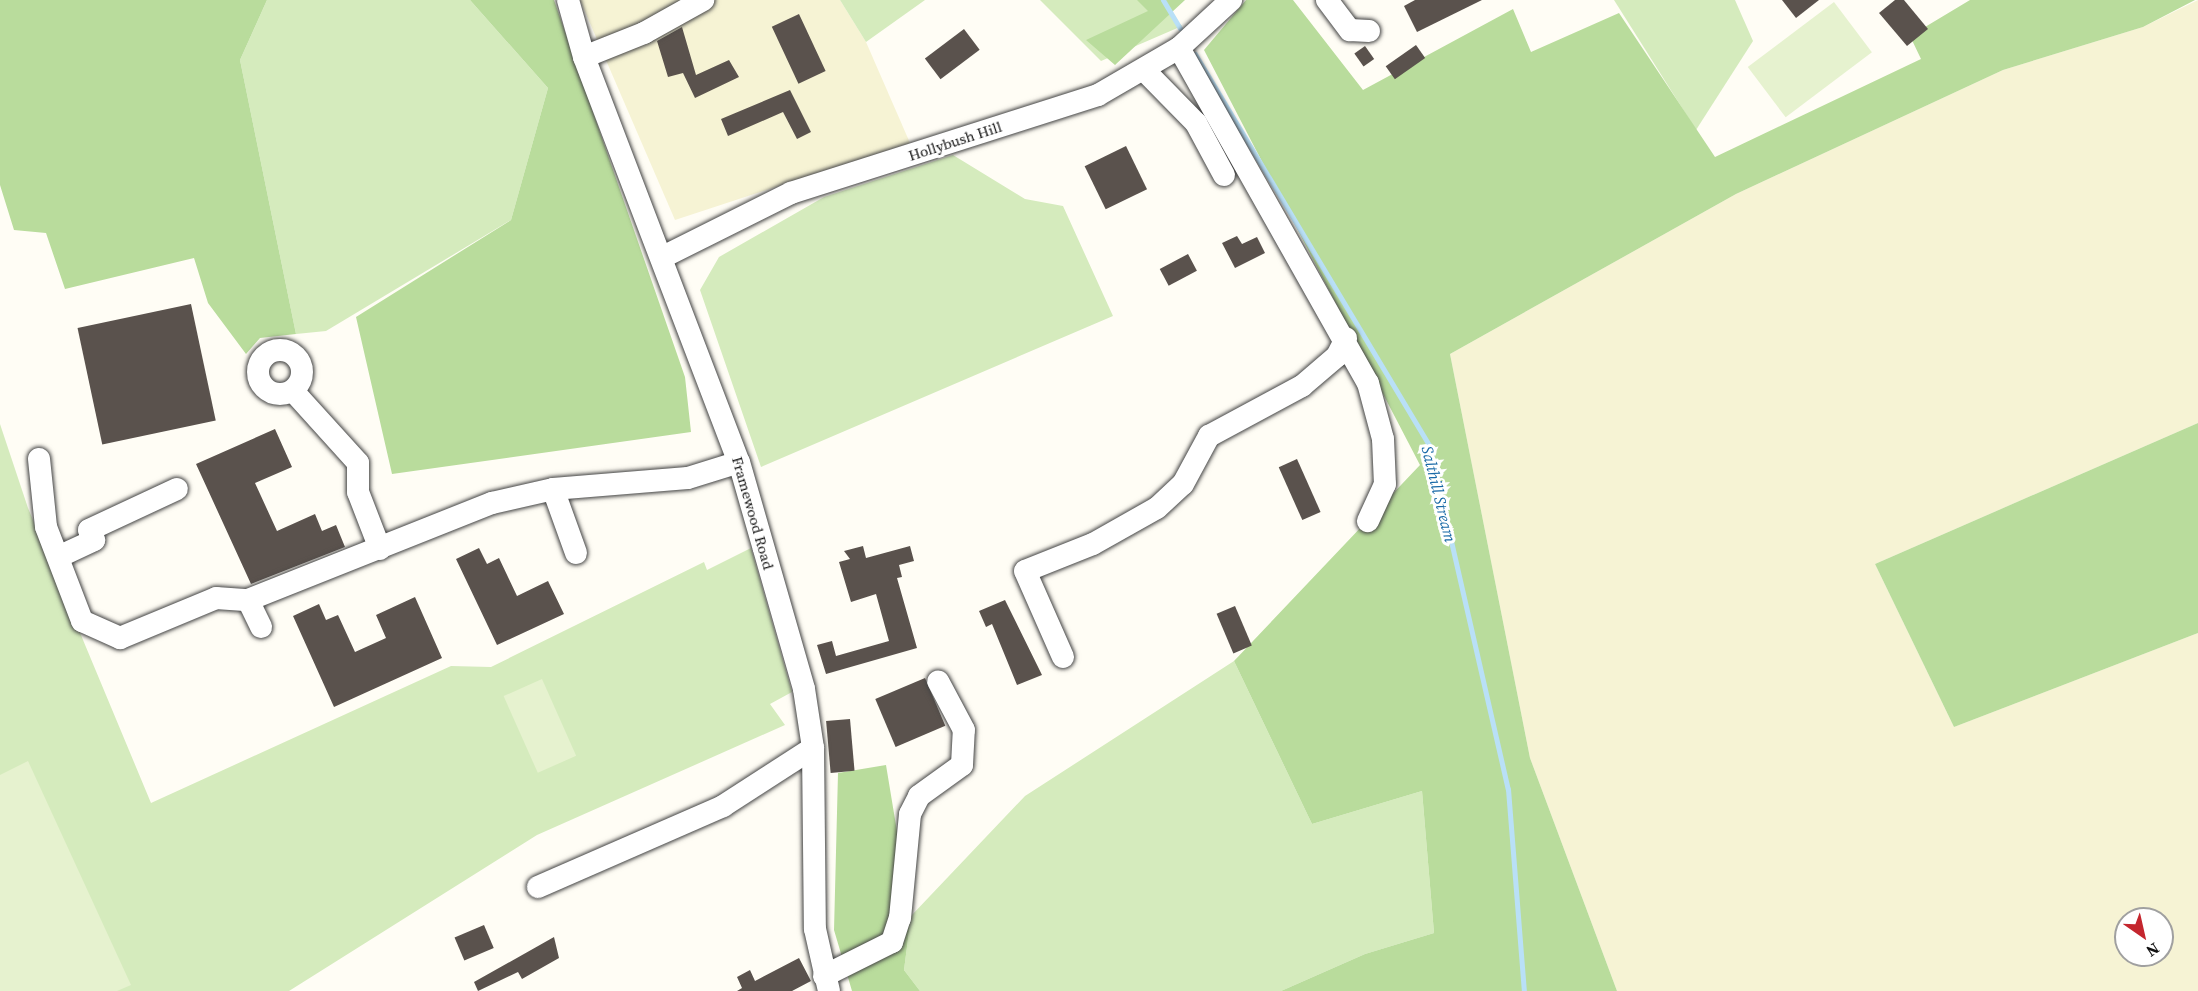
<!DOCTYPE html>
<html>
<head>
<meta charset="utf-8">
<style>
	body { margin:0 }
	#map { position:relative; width:2198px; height:991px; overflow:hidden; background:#fffdf5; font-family:"Source Serif 4",serif }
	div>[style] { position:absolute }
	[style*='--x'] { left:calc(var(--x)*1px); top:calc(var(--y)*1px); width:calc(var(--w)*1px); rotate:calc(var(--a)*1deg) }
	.farmland>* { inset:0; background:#f6f3d4 }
	.green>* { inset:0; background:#d5ebbd }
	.forest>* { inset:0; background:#b9dc9c }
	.pitch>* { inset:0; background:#e6f2cf; transform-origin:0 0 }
	.stream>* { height:5px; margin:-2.5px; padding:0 2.5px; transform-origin:2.5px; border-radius:2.5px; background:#b9e0f7 }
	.building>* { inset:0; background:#5a524d; transform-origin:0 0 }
	.roads { filter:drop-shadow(0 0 2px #444) drop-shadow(0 0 2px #444) }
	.minor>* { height:22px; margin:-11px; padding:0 11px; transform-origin:11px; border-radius:11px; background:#fff }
	.minor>.ring { margin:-11px; padding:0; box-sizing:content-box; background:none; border:22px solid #fff; border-radius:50% }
	span { translate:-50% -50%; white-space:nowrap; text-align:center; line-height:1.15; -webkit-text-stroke:6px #fff; paint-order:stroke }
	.street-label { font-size:15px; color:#111 }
	.water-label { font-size:16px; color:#1768a6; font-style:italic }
	.north { position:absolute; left:2114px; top:907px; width:60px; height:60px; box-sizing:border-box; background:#fff; border:2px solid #a0a0a0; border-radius:50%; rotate:146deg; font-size:16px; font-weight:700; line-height:24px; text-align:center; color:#111 }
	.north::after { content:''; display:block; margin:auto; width:21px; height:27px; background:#c4262e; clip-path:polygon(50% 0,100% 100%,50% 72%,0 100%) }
</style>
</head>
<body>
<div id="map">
	<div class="farmland">
		<div style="clip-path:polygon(580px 0,840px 0,866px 42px,910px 143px,675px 220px)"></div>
		<div style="clip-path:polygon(evenodd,2198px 0,2198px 423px,1875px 564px,1954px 727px,2198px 633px,2198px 991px,1617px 991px,1530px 758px,1450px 354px,1736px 194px,2003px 70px,2143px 27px,2198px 0,2126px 919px,2162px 919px,2162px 955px,2126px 955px,2126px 919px)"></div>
	</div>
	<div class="green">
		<div style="clip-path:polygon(267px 0,470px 0,548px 88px,511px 220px,326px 331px,296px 334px,240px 60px)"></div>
		<div style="clip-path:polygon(840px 0,925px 0,866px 42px)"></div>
		<div style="clip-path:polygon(1040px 0,1157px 0,1182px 26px,1101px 61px)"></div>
		<div style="clip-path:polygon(1614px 0,1735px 0,1753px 41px,1696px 130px)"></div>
		<div style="clip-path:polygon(953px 155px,1025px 199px,1063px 206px,1113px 316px,761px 467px,700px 290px,719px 257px,824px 197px)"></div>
		<div style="clip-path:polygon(0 424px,28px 508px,151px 803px,451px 666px,491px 667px,704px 562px,707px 570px,751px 548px,792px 692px,770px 704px,785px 725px,537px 835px,289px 991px,0 991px)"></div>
		<div style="clip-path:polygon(1234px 661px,1312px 824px,1422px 791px,1434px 933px,1365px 954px,1281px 991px,920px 991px,904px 970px,911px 916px,1025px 796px)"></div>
	</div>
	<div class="forest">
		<div style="clip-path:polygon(0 0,267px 0,240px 60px,296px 334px,260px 338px,246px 354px,208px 303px,194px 258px,65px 289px,46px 233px,14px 230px,0 185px)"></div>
		<div style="clip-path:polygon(470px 0,554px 0,685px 377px,691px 432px,392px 474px,356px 317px,511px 220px,548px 88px)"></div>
		<div style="clip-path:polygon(1137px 0,1185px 0,1115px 65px,1086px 40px,1148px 11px)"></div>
		<div style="clip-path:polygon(1246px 0,1293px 0,1363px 90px,1513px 9px,1531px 52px,1619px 13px,1715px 157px,1921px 59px,1910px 36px,1970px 0,2195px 0,2143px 27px,2003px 70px,1736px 194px,1450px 354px,1530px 758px,1617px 991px,1281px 991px,1365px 954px,1434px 933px,1422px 791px,1312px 824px,1234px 661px,1420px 465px,1204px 50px)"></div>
		<div style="clip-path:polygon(2198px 423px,2198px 633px,1954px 727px,1875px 564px)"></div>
		<div style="clip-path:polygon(886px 765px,911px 916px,904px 970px,920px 991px,852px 991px,834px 930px,838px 773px)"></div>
	</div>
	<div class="pitch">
		<div style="left:1834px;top:2px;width:63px;height:108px;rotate:53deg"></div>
		<div style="left:542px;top:679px;width:84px;height:42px;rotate:66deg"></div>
		<div style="clip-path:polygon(28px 761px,131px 985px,117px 991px,0 991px,0 775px)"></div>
	</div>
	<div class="stream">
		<div style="--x:1163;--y:0;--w:33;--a:59"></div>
		<div style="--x:1195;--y:54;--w:456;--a:59.1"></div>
		<div style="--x:1429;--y:445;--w:353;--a:77.1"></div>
		<div style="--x:1508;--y:789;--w:203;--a:85.5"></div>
	</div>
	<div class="building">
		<div style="clip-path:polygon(1415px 0,1482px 0,1417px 32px,1404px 6px)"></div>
		<div style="clip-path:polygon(1782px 0,1819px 0,1796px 18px)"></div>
		<div style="clip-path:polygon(1895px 0,1904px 0,1928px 29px,1907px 46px,1879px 13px)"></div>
		<div style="left:799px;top:14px;width:63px;height:30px;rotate:65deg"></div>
		<div style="clip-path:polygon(682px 27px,696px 75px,729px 60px,739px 77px,695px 98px,683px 73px,668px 77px,657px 41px)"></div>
		<div style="left:964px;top:29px;width:26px;height:49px;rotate:53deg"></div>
		<div style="left:1416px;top:45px;width:16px;height:37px;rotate:55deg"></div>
		<div style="left:1365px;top:46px;width:16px;height:13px;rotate:55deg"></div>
		<div style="clip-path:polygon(790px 90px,811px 132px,797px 139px,783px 112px,728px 136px,721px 119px)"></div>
		<div style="left:1126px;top:146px;width:48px;height:46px;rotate:64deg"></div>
		<div style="clip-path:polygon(1237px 236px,1242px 244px,1257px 237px,1265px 253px,1235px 268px,1222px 243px)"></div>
		<div style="left:1188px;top:254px;width:19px;height:32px;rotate:62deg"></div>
		<div style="left:191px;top:304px;width:119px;height:116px;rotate:78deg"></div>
		<div style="clip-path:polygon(275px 429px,292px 467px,255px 483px,277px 531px,315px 514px,322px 531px,336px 525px,345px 547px,251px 584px,196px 464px)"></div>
		<div style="left:1297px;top:459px;width:58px;height:20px;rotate:66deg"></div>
		<div style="clip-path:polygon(863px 546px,866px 558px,910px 546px,914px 561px,899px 565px,902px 577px,897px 578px,917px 648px,826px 674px,817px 645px,832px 641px,836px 656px,889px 641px,876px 594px,851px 602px,839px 562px,850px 559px,844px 551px)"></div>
		<div style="clip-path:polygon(479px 548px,487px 564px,499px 558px,517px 596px,548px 581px,564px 614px,497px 645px,456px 559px)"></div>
		<div style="clip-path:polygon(415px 597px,442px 658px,334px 707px,293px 616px,319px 604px,326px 620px,338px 615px,355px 652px,386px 638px,376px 615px)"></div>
		<div style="clip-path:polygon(1005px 600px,1042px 675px,1017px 685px,992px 624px,986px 627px,979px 611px)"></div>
		<div style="left:1235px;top:606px;width:43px;height:20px;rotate:67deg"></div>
		<div style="left:925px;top:678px;width:52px;height:54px;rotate:67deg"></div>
		<div style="left:850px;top:719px;width:52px;height:24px;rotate:85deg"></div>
		<div style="left:484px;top:925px;width:25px;height:32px;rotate:67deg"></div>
		<div style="clip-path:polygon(554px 937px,559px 958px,522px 979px,518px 972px,478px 991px,474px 982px)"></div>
		<div style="clip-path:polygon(799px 958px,811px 981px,792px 991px,737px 991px,742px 988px,737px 977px,750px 970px,755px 981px)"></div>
	</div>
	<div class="roads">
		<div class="minor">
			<div style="--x:568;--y:0;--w:59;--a:74.3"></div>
			<div style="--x:584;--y:57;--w:434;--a:69.1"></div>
			<div style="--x:739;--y:462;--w:236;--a:74"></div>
			<div style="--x:804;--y:689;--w:60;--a:81.3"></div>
			<div style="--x:813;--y:748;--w:181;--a:89.4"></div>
			<div style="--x:815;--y:929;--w:64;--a:77.3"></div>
			<div style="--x:1327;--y:0;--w:38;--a:53"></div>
			<div style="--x:1350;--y:30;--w:19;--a:3"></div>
			<div style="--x:1179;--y:48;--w:385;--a:60.6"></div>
			<div style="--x:1368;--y:383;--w:58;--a:75"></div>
			<div style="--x:1383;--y:439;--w:45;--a:87.5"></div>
			<div style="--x:1385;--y:484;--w:41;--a:114.7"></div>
			<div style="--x:584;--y:57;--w:65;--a:-21.8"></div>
			<div style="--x:644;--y:33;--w:68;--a:-29.2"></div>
			<div style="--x:1145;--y:71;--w:73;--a:45.6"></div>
			<div style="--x:1196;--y:123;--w:59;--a:61.7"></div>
			<div style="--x:663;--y:257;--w:143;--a:-26.6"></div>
			<div style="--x:791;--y:193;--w:322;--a:-17.7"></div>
			<div style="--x:1098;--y:95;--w:94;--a:-30.1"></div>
			<div style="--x:1179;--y:48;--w:71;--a:-42.7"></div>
			<div class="ring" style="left:258px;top:350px;width:22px;height:22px"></div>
			<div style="--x:293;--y:391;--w:97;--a:47.9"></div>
			<div style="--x:358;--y:463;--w:29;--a:90"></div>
			<div style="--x:358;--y:492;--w:61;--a:68.9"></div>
			<div style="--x:39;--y:459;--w:68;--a:84.1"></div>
			<div style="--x:46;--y:527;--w:101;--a:69"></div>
			<div style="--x:82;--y:621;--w:42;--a:24.1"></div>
			<div style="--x:120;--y:638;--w:104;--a:-22.6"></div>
			<div style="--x:216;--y:598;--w:32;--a:4"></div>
			<div style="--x:248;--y:600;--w:263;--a:-21.7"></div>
			<div style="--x:492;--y:503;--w:63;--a:-12.9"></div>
			<div style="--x:553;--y:489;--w:135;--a:-4.7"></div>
			<div style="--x:688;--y:478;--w:53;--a:-17.4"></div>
			<div style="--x:553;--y:489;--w:68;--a:70.2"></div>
			<div style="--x:58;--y:557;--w:40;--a:-25"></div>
			<div style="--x:94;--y:540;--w:11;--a:-117"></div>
			<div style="--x:89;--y:530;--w:97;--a:-25"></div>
			<div style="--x:248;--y:600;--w:30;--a:64"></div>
			<div style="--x:1063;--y:657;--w:94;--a:-113.8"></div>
			<div style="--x:1025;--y:571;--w:73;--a:-21.7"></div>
			<div style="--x:1093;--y:544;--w:73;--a:-29.4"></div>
			<div style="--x:1157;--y:508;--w:35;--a:-43"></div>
			<div style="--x:1183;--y:484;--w:55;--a:-61.6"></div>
			<div style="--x:1209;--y:436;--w:106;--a:-28.3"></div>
			<div style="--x:1302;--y:386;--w:46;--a:-40.6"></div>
			<div style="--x:1337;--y:356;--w:20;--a:-63"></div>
			<div style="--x:538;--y:887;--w:202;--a:-23.6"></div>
			<div style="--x:723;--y:806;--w:107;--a:-32.8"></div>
			<div style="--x:824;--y:976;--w:76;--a:-26.6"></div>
			<div style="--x:892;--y:942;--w:25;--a:-72"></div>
			<div style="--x:900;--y:918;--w:104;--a:-84.5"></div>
			<div style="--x:910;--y:814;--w:20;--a:-63"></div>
			<div style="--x:919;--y:796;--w:53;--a:-35.8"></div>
			<div style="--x:962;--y:765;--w:35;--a:-87"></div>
			<div style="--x:964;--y:730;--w:55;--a:-118"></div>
		</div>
	</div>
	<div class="street-label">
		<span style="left:955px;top:141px;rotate:-18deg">Hollybush Hill</span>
		<span style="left:753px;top:513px;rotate:74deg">Framewood Road</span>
	</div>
	<div class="water-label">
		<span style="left:1439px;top:494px;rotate:76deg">Salthill Stream</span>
	</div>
	<div class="north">N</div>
</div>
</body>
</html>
